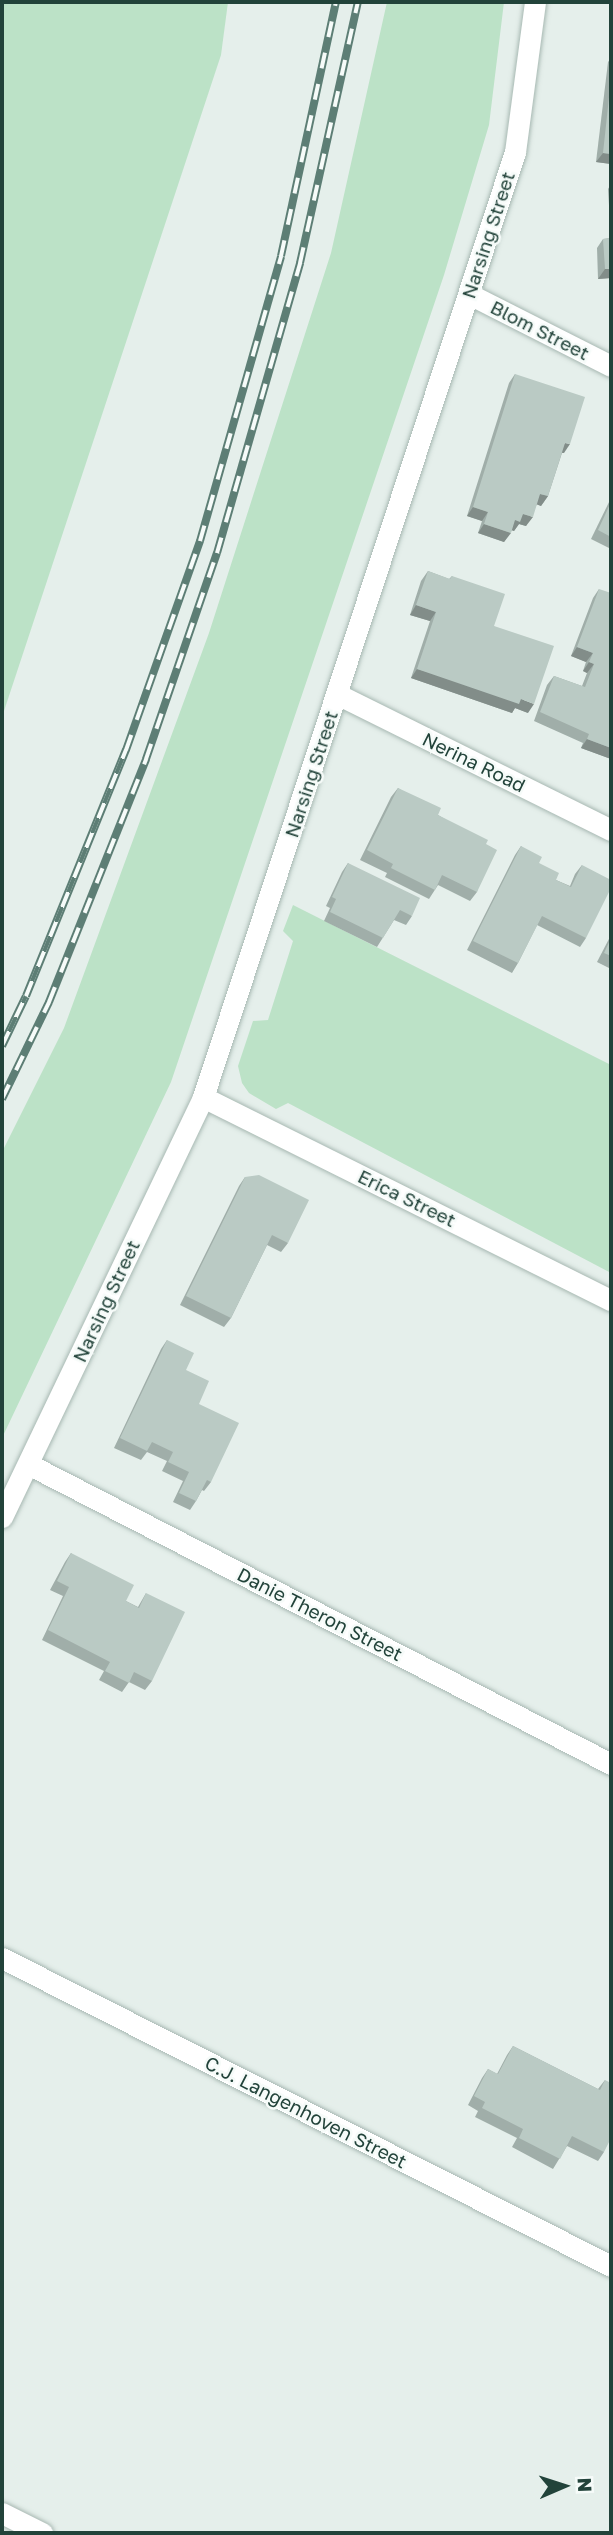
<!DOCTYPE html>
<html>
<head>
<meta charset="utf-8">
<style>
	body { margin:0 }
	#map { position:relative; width:613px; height:2535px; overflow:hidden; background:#e5efeb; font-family:"Golos Text",sans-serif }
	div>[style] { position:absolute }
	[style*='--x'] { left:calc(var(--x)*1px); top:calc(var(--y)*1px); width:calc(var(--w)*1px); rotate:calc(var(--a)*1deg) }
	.green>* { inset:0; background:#bce2c7 }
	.roads { filter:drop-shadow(0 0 2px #a7b8b2) drop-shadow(0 0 2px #a7b8b2) }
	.minor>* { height:21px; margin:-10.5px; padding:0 10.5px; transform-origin:10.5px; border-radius:10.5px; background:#fff }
	.rail>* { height:8px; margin-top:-4px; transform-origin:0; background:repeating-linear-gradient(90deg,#f6fbf9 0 16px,#5d7e75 0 32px); box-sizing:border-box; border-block:2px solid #5d7e75 }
	.wall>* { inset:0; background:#a0aea9 }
	.shaded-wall>* { inset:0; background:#828d89 }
	.building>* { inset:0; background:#bacac4 }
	span { translate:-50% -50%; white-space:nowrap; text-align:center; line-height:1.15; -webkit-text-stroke:5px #f6fbf9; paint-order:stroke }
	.street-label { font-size:19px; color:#22433a }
	.frame { position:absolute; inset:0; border:4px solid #22433a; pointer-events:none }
	.north { position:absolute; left:529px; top:2451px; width:70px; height:70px; -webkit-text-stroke:5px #f6fbf9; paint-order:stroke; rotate:87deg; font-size:19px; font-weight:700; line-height:28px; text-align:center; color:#22433a }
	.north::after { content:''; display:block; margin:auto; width:24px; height:32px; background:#22433a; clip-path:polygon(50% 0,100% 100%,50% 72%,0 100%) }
</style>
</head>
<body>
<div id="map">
	<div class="green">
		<div style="clip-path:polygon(2px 2px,228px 2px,221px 55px,2px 717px)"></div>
		<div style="clip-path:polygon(387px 2px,504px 2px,489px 125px,444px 275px,171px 1082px,2px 1438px,2px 1152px,64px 1028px,209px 633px,331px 253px)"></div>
		<div style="clip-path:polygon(293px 905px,611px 1065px,611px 1273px,288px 1103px,276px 1109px,249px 1093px,242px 1083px,238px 1066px,253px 1021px,268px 1020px,293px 941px,283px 931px)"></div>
	</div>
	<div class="roads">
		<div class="minor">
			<div style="--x:469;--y:294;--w:159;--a:26.9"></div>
			<div style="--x:337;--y:694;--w:306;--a:26.4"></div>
			<div style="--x:203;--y:1097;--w:456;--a:26.5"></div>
			<div style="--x:28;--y:1464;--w:656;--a:27.23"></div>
			<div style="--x:2;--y:1517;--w:466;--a:-64.4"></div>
			<div style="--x:203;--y:1097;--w:995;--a:-71.73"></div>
			<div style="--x:515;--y:152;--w:151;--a:-82.4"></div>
			<div style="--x:2;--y:1958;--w:682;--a:26.83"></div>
			<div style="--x:2;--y:2513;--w:45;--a:26.6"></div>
		</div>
	</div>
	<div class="rail">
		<div style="--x:2;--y:1046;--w:55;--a:-64.4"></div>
		<div style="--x:26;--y:996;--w:266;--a:-67.9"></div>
		<div style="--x:126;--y:750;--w:222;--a:-70.5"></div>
		<div style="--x:200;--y:541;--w:296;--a:-74.1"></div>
		<div style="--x:281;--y:256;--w:260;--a:-77.8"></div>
		<div style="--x:2;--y:1099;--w:108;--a:-64.1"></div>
		<div style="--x:49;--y:1002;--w:262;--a:-68.2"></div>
		<div style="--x:146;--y:759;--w:218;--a:-71"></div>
		<div style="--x:217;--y:553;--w:302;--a:-74"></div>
		<div style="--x:300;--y:263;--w:267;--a:-77.5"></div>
	</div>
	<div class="wall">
		<div style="clip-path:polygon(611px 58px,611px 164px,596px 162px,608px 62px)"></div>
		<div style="clip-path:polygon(611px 184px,611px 278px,598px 279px,597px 248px,603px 239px,611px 238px,608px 189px)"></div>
		<div style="clip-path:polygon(515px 374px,564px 453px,562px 453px,548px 496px,541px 506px,537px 504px,526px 526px,519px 524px,514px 531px,512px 530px,504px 542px,478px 533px,482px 521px,467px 516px,509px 383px)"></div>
		<div style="clip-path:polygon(611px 498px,611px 549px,591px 539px)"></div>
		<div style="clip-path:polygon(428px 571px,449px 579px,452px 576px,494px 626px,528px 713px,515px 708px,512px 713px,411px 678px,430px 621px,410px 615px,421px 581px)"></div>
		<div style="clip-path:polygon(599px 589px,611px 759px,581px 748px,583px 743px,534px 721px,547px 685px,554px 676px,582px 686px,587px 673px,583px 671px,586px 662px,571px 656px,593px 598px)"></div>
		<div style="clip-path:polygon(398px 788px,438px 815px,486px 844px,477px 892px,470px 901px,438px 885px,429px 899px,385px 877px,387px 873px,360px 860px,391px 797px)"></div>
		<div style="clip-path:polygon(521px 846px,556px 880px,570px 886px,575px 874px,582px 865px,586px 938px,580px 947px,537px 925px,518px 963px,512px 973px,467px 950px,515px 855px)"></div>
		<div style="clip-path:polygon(348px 863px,412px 916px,406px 925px,394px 920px,377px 947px,324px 921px,330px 908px,326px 906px,342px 872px)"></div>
		<div style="clip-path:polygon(611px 935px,611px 969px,597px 962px)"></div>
		<div style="clip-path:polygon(245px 1177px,288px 1243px,281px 1252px,267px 1245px,231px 1318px,224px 1327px,180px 1305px,239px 1186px)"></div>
		<div style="clip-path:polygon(167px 1340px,186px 1370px,211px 1482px,204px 1491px,202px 1490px,196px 1501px,190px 1510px,173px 1502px,183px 1481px,162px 1471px,167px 1461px,147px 1452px,141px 1460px,114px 1448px,161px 1349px)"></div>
		<div style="clip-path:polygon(71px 1553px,126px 1601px,138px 1607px,146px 1593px,152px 1681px,145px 1690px,129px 1682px,122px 1692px,99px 1680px,104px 1671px,42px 1640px,63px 1596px,50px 1590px,65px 1562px)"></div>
		<div style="clip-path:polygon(513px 2046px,598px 2089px,605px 2080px,604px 2152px,598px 2161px,567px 2146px,553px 2169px,512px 2147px,517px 2138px,475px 2117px,478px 2111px,468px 2105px,482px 2078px,488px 2069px,497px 2074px,507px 2055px)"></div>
	</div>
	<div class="shaded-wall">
		<div style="clip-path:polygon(603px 153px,611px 154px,611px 164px,596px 162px)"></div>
		<div style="clip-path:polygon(605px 269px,611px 269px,611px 278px,598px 279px)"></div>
		<div style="clip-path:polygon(565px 443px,570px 444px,564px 453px,558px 452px)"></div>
		<div style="clip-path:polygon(540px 494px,548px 496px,541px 506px,533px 503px)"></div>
		<div style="clip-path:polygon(473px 507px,488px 512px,482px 521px,467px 516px)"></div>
		<div style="clip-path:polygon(523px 514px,533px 517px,526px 526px,519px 524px,514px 531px,508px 529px,515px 520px)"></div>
		<div style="clip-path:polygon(484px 524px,511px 533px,504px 542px,478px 533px)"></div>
		<div style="clip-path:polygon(416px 605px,436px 612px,430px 621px,410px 615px)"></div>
		<div style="clip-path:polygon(577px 647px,593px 653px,586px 662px,571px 656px)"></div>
		<div style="clip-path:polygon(589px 662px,594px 664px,587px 673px,583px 671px)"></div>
		<div style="clip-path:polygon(417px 669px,521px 699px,534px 704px,528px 713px,515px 708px,512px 713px,411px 678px)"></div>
		<div style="clip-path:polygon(587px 739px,611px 748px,611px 759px,581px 748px)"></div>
	</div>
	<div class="building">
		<div style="clip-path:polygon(611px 79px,611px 154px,603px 153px)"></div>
		<div style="clip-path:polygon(611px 238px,611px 269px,605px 269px,603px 239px)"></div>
		<div style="clip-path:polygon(515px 374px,585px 397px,570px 444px,565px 443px,548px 496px,540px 494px,533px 517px,523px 514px,520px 522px,515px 520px,511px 533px,484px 524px,488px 512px,473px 507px)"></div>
		<div style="clip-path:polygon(611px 502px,611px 537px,598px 530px)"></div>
		<div style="clip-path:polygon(428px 571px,450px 579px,452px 576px,505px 594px,494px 626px,554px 646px,534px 704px,521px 699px,519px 704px,417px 669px,436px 612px,416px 605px)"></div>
		<div style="clip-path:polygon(599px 589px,611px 593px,611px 748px,587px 739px,589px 734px,540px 712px,554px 676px,585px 687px,594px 664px,589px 662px,593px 653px,577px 647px)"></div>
		<div style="clip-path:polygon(398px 788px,441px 808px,438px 815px,488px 840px,486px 844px,497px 850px,477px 892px,442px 875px,435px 890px,391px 868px,393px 864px,367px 850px)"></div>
		<div style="clip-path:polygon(521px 846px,542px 857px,539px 863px,559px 873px,556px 880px,571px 887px,582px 865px,611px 880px,611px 888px,586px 938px,542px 916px,518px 963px,473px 941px)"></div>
		<div style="clip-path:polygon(348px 863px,420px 898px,412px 916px,400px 910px,383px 938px,330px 912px,336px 899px,332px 897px)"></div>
		<div style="clip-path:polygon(611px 938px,611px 956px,604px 953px)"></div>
		<div style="clip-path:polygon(259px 1175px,309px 1200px,288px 1243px,272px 1235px,231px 1318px,186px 1296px,245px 1177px)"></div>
		<div style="clip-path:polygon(167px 1340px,194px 1353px,186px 1370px,209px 1381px,199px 1404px,239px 1423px,211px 1482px,207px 1480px,196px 1501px,179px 1493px,189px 1472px,168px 1462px,173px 1452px,152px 1442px,147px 1451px,120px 1438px)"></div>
		<div style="clip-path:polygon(71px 1553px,134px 1585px,126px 1601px,139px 1608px,146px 1593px,185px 1612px,152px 1681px,134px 1672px,129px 1683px,105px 1671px,110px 1662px,48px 1630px,69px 1587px,57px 1581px)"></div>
		<div style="clip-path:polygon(513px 2046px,600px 2090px,605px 2080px,611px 2083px,611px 2138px,604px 2152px,572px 2136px,560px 2159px,519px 2138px,523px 2129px,482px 2108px,485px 2102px,474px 2096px,488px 2069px,498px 2074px)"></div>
	</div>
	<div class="street-label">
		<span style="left:488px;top:235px;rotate:-72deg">Narsing Street</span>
		<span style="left:540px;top:330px;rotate:27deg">Blom Street</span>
		<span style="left:474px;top:762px;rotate:26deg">Nerina Road</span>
		<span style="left:311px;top:774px;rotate:-72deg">Narsing Street</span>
		<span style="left:407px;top:1198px;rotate:26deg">Erica Street</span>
		<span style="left:106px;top:1301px;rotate:-65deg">Narsing Street</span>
		<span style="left:320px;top:1614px;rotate:27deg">Danie Theron Street</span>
		<span style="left:306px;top:2112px;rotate:27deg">C.J. Langenhoven Street</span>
	</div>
	<div class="frame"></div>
	<div class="north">N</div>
</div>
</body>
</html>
